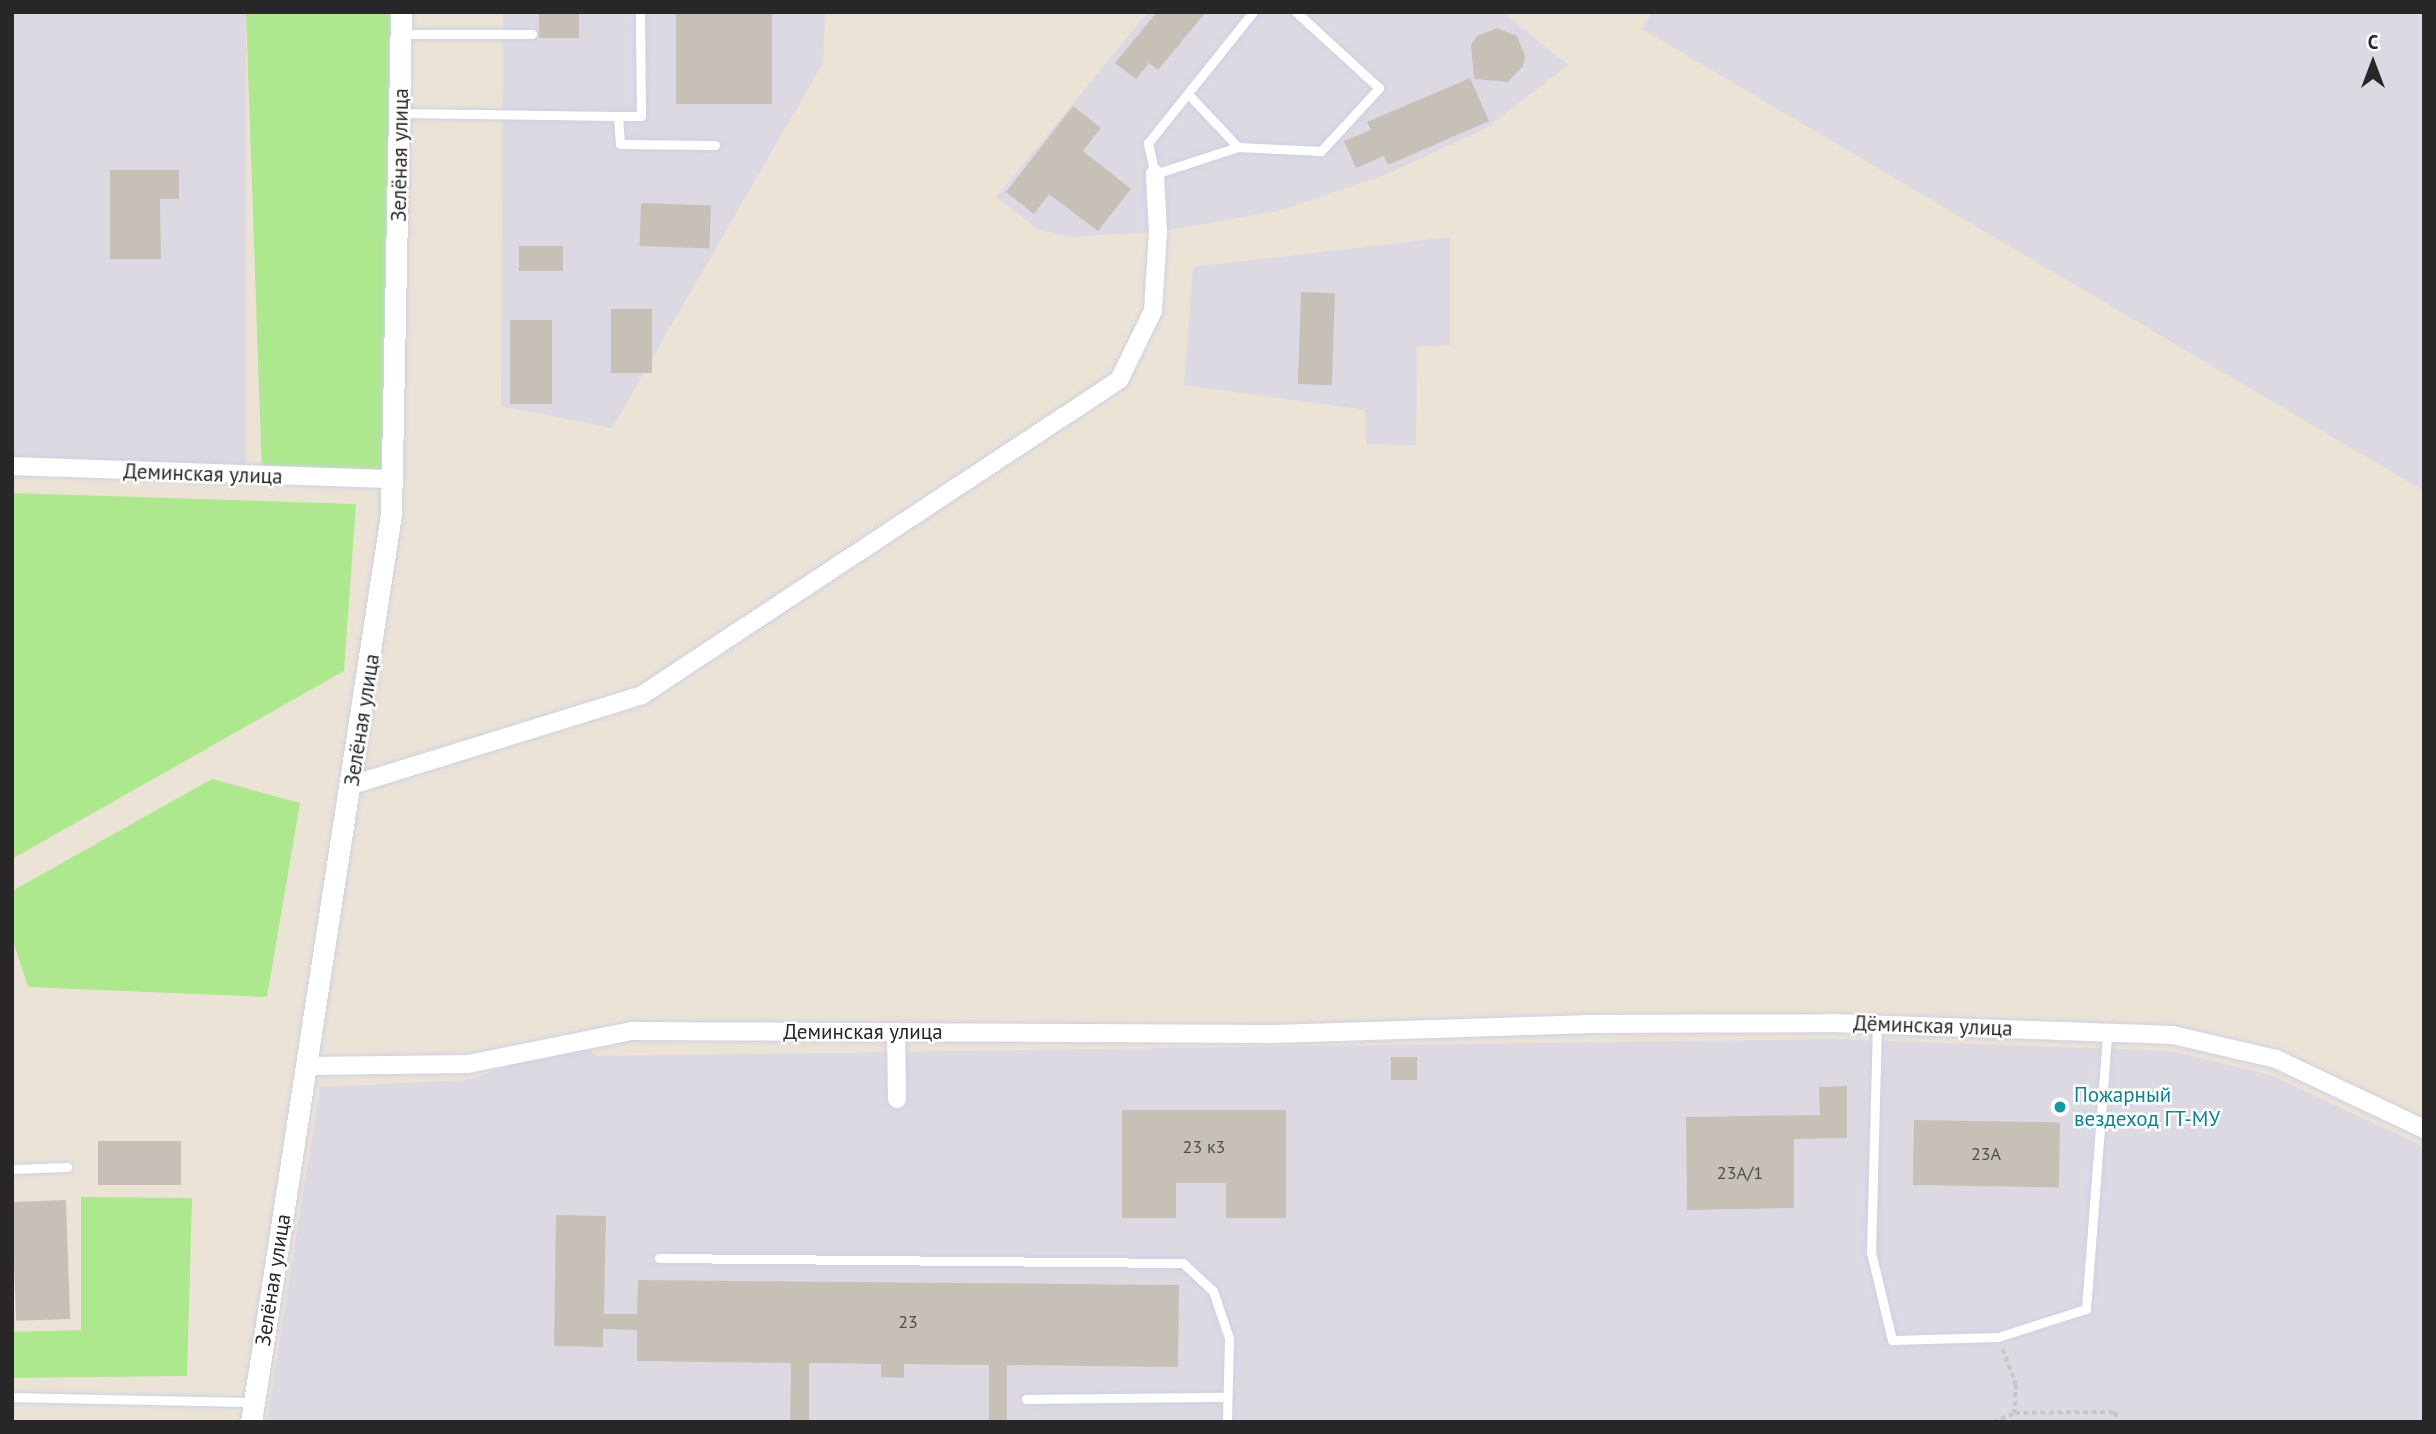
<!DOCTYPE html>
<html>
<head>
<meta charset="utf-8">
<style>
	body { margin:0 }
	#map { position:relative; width:2436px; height:1434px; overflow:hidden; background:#ece3d7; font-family:"PT Sans",sans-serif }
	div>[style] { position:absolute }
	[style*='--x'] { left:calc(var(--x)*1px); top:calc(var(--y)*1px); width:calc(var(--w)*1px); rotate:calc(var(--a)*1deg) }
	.industrial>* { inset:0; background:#dcd9e3; transform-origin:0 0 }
	.green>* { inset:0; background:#aee88e }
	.building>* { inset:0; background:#c7c0b7; transform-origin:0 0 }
	.path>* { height:3.5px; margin-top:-1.75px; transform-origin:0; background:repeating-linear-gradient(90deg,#c7c7c7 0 5px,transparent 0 8.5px) }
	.roads { filter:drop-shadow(0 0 2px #ccd1e2) drop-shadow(0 0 2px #ccd1e2) }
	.service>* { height:9px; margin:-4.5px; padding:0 4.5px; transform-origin:4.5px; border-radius:4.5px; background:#fff }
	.minor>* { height:18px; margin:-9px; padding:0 9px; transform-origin:9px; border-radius:9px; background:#fff }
	.tertiary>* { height:21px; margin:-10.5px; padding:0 10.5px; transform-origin:10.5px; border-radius:10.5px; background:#fff }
	.dots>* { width:19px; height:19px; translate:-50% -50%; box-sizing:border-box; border:4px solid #fff; border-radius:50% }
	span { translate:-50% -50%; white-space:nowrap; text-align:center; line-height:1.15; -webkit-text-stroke:5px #fff; paint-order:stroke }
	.number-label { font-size:18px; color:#4f4d4b }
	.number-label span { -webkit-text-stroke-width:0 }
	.street-label { font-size:21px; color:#272727 }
	.culture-label { font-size:21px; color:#0d838f }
	.left { translate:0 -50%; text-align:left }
	.frame { position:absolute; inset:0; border:14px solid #272727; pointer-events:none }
	.north { position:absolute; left:2338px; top:28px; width:70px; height:70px; -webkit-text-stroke:5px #fff; paint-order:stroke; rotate:0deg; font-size:19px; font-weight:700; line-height:28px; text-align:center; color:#272727 }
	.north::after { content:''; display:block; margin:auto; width:24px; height:32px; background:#272727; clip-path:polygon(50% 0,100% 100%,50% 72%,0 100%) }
</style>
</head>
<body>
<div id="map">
	<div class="industrial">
		<div style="left:12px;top:12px;width:234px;height:455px"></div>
		<div style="clip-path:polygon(503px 12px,825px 12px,823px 63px,612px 428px,501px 406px)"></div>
		<div style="clip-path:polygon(1148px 12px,1503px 12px,1568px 65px,1490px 126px,1385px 175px,1278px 211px,1158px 232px,1068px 237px,1037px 229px,996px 197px)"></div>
		<div style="clip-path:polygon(1652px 12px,2424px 12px,2424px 491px,1642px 29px)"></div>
		<div style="clip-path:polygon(1450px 237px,1450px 345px,1417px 347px,1416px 445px,1366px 444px,1365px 410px,1184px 385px,1193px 267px)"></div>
		<div style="clip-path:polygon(1832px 1039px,2171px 1051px,2271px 1075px,2424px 1147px,2424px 1422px,267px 1422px,320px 1087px,469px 1080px,521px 1061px,590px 1049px,596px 1056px)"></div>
	</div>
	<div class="green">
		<div style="clip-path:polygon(246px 12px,401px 12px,393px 479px,262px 476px)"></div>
		<div style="clip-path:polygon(12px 493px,356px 504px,344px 671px,12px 859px)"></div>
		<div style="clip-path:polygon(212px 779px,300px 803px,267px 997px,28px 987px,12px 938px,12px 891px)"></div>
		<div style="clip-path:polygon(81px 1197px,192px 1198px,187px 1376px,12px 1378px,12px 1332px,81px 1330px)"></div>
	</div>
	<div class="building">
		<div style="left:539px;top:12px;width:40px;height:26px"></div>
		<div style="left:676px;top:12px;width:96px;height:92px"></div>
		<div style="clip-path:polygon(1157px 12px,1206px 12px,1158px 70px,1149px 63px,1136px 79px,1115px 63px)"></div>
		<div style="clip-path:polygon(1497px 28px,1517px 36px,1525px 56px,1523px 66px,1508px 82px,1474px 79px,1471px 45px,1477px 36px)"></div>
		<div style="clip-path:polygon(1470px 78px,1489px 121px,1388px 165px,1384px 156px,1356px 168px,1344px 141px,1371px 130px,1367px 122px)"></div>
		<div style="clip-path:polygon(1073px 106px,1101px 128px,1083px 151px,1131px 189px,1098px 231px,1049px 194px,1034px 214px,1006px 192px)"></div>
		<div style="clip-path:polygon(110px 170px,179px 170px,179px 199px,160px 199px,161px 259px,110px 259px)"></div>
		<div style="left:641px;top:203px;width:70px;height:43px;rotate:2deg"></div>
		<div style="left:519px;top:246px;width:44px;height:25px"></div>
		<div style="left:1301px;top:292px;width:34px;height:92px;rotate:2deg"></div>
		<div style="left:611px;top:309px;width:41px;height:64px"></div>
		<div style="left:510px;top:320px;width:42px;height:84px"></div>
		<div style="left:1391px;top:1057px;width:26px;height:23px"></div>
		<div style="clip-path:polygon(1847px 1086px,1847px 1138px,1794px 1139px,1794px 1208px,1687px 1210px,1686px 1117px,1820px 1115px,1819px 1087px)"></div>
		<div style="clip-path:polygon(1122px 1110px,1286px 1110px,1286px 1218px,1226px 1218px,1226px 1183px,1176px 1183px,1176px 1218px,1122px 1218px)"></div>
		<div style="left:1914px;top:1120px;width:146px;height:65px;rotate:1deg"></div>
		<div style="left:98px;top:1141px;width:83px;height:44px"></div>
		<div style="left:66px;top:1200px;width:119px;height:54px;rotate:88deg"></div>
		<div style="clip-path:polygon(556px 1215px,606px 1216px,604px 1314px,637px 1314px,638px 1280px,1179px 1285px,1178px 1367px,1007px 1365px,1007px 1422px,989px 1422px,989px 1365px,904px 1364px,904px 1378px,881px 1377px,881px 1364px,809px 1363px,809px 1422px,790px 1422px,791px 1363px,637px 1361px,637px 1330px,603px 1329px,603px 1347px,554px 1346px)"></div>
	</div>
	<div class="path">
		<div style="--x:2003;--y:1349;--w:37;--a:70"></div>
		<div style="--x:2016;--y:1384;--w:29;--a:92"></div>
		<div style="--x:1993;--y:1422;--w:24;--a:-22"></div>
		<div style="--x:2015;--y:1413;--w:101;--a:-0.6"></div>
		<div style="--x:2116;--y:1412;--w:10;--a:90"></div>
	</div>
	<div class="roads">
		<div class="service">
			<div style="--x:401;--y:34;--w:131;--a:0"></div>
			<div style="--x:1188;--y:94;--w:73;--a:46.7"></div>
			<div style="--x:1238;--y:147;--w:83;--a:2.8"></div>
			<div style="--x:1321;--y:151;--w:86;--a:-47.4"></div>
			<div style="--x:1379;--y:88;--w:113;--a:-137.5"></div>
			<div style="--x:401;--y:113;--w:217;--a:0.8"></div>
			<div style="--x:618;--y:116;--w:28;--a:86"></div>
			<div style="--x:620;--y:144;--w:95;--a:0.6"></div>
			<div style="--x:618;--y:116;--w:23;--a:0"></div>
			<div style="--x:641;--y:116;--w:104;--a:-90.6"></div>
			<div style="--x:1238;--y:147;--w:87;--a:162"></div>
			<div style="--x:1155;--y:174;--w:32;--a:-103"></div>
			<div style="--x:1148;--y:143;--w:168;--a:-51.3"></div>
			<div style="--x:1877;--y:1025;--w:227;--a:91.5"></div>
			<div style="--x:1871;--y:1252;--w:90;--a:76.6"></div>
			<div style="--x:1892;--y:1340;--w:106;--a:-1.6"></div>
			<div style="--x:1998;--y:1337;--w:92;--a:-17.7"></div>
			<div style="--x:2086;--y:1309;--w:277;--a:-85.6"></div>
			<div style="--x:12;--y:1169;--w:55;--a:-2.1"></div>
			<div style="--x:659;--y:1258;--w:524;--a:0.55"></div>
			<div style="--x:1183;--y:1263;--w:41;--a:43"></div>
			<div style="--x:1213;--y:1291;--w:50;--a:71.2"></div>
			<div style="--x:1229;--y:1338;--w:84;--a:91.4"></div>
			<div style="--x:12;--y:1397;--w:242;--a:1.2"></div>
			<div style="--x:1026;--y:1399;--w:201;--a:-0.6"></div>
		</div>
		<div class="minor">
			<div style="--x:12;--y:466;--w:381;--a:2"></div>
			<div style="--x:352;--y:785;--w:304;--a:-17.2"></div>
			<div style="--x:642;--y:695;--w:572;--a:-33.44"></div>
			<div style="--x:1119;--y:380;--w:77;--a:-63.8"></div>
			<div style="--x:1153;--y:311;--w:79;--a:-86.4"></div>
			<div style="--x:1158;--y:232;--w:58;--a:-93"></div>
			<div style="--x:896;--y:1032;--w:67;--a:89.1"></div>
			<div style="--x:307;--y:1066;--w:161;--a:-0.7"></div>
			<div style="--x:468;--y:1064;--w:167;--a:-11.4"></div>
			<div style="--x:632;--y:1031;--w:641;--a:0.27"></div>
			<div style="--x:1273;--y:1034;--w:312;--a:-1.8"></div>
			<div style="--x:1585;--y:1024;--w:247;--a:-0.2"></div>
			<div style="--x:1832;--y:1023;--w:341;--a:2"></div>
			<div style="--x:2173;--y:1035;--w:106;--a:13.1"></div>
			<div style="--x:2276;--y:1059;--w:164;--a:25.3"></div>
		</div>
		<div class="tertiary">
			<div style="--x:251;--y:1422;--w:919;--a:-81.23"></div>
			<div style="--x:391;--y:514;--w:502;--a:-88.86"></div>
		</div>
	</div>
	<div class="dots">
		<div style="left:2060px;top:1107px;background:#0f9aa8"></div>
	</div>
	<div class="number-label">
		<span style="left:1204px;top:1147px">23 к3</span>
		<span style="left:1986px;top:1154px">23А</span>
		<span style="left:1740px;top:1173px">23А/1</span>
		<span style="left:908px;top:1322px">23</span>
	</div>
	<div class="street-label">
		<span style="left:400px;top:155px;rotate:-89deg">Зелёная улица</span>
		<span style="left:203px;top:474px;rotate:2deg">Деминская улица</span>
		<span style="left:362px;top:720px;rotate:-81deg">Зелёная улица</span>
		<span style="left:1933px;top:1026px;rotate:2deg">Дёминская улица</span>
		<span style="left:863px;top:1032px">Деминская улица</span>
		<span style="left:273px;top:1280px;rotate:-81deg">Зелёная улица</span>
	</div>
	<div class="culture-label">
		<span class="left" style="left:2074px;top:1107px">Пожарный<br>вездеход ГТ-МУ</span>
	</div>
	<div class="frame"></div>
	<div class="north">С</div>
</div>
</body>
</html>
